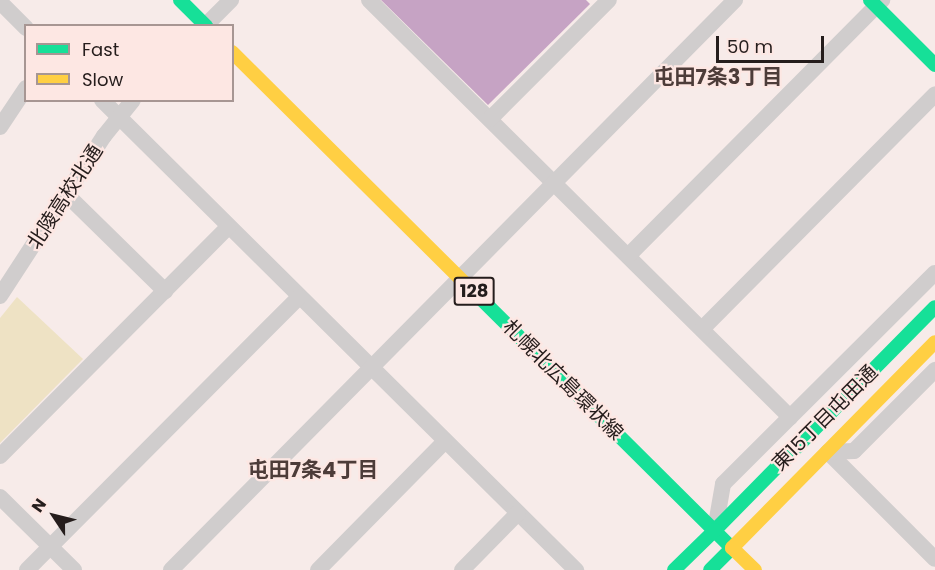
<!DOCTYPE html>
<html>
<head>
<meta charset="utf-8">
<style>
	body { margin:0 }
	#map { position:relative; width:935px; height:570px; overflow:hidden; background:#f7ebe9; font-family:Poppins,"Noto Sans JP",sans-serif }
	div>[style] { position:absolute }
	[style*='--x'] { left:calc(var(--x)*1px); top:calc(var(--y)*1px); width:calc(var(--w)*1px); rotate:calc(var(--a)*1deg) }
	.green>* { inset:0; background:#eee2c4 }
	.water>* { inset:0; background:#c6a3c4 }
	.street>* { height:16px; margin:-8px; padding:0 8px; transform-origin:8px; border-radius:8px; background:#d0cdcd }
	.fast>* { height:14px; margin:-7px; padding:0 7px; transform-origin:7px; border-radius:7px; background:#16e098 }
	.slow>* { height:14px; margin:-7px; padding:0 7px; transform-origin:7px; border-radius:7px; background:#ffcf43 }
	span { translate:-50% -50%; white-space:nowrap; text-align:center; line-height:1.15; -webkit-text-stroke:4.5px #fde7e3; paint-order:stroke }
	.shield-label span { padding:2px 4px; background:#fde7e3; border:2px solid; border-radius:4px; -webkit-text-stroke-width:0 }
	.shield-label { font-size:18px; color:#251d1c; font-weight:700 }
	.street-label { font-size:20px; color:#251d1c }
	.neighbourhood-label { font-size:21px; color:#4d3c39; font-weight:700 }
	.legend { position:absolute; left:24px; top:24px; width:210px; height:78px; box-sizing:border-box; background:#fde7e3; border:2px solid #a79693; margin:0; padding:8px 10px; list-style:none; font-size:18px; color:#251d1c }
	.legend li { display:flex; align-items:center; gap:12px; height:30px }
	.legend b { width:30px; border:2px solid #a79693 }
	.north { position:absolute; left:24px; top:486px; width:60px; height:60px; -webkit-text-stroke:4px #fde7e3; paint-order:stroke; rotate:305deg; font-size:16px; font-weight:700; line-height:24px; text-align:center; color:#251d1c }
	.north::after { content:''; display:block; margin:auto; width:21px; height:27px; background:#251d1c; clip-path:polygon(50% 0,100% 100%,50% 72%,0 100%) }
	.scale { position:absolute; left:716px; top:36px; width:108px; height:27px; box-sizing:border-box; border:3px solid #251d1c; border-top:0; padding-left:8px; font-size:18px; line-height:21px; white-space:nowrap; color:#251d1c; -webkit-text-stroke:4px #fde7e3; paint-order:stroke }
</style>
</head>
<body>
<div id="map">
	<div class="green">
		<div style="clip-path:polygon(17px 297px,83px 359px,0 443px,0 318px)"></div>
	</div>
	<div class="water">
		<div style="clip-path:polygon(381px 0,586px 0,590px 4px,488px 105px)"></div>
	</div>
	<div class="street">
		<div style="--x:369;--y:0;--w:593;--a:44.73"></div>
		<div style="--x:0;--y:2;--w:37;--a:45"></div>
		<div style="--x:205;--y:26;--w:37;--a:-45"></div>
		<div style="--x:102;--y:100;--w:668;--a:44.76"></div>
		<div style="--x:490;--y:119;--w:168;--a:-45"></div>
		<div style="--x:0;--y:127;--w:47;--a:-56.3"></div>
		<div style="--x:66;--y:194;--w:139;--a:44.4"></div>
		<div style="--x:628;--y:256;--w:361;--a:-45.2"></div>
		<div style="--x:0;--y:296;--w:191;--a:-57"></div>
		<div style="--x:104;--y:136;--w:46;--a:-51.1"></div>
		<div style="--x:702;--y:329;--w:331;--a:-45.2"></div>
		<div style="--x:828;--y:452;--w:151;--a:45"></div>
		<div style="--x:828;--y:452;--w:26;--a:-2"></div>
		<div style="--x:854;--y:451;--w:115;--a:-45"></div>
		<div style="--x:0;--y:456;--w:323;--a:-45.1"></div>
		<div style="--x:0;--y:497;--w:104;--a:44.6"></div>
		<div style="--x:715;--y:530;--w:47;--a:-80.1"></div>
		<div style="--x:723;--y:484;--w:299;--a:-44.9"></div>
		<div style="--x:27;--y:570;--w:385;--a:-45.1"></div>
		<div style="--x:171;--y:570;--w:802;--a:-45.3"></div>
		<div style="--x:318;--y:570;--w:181;--a:-45.4"></div>
		<div style="--x:462;--y:570;--w:80;--a:-45.5"></div>
	</div>
	<div class="fast">
		<div style="--x:180;--y:0;--w:37;--a:45"></div>
		<div style="--x:870;--y:0;--w:92;--a:45"></div>
		<div style="--x:466;--y:284;--w:375;--a:44.8"></div>
		<div style="--x:732;--y:548;--w:31;--a:135"></div>
		<div style="--x:715;--y:530;--w:313;--a:-45.4"></div>
		<div style="--x:674;--y:570;--w:57;--a:-44.3"></div>
	</div>
	<div class="slow">
		<div style="--x:232;--y:52;--w:330;--a:44.8"></div>
		<div style="--x:755;--y:570;--w:32;--a:-136"></div>
		<div style="--x:732;--y:548;--w:289;--a:-45.4"></div>
	</div>
	<div class="shield-label">
		<span style="left:474px;top:291px">128</span>
	</div>
	<div class="street-label">
		<span style="left:65px;top:197px;rotate:-57deg">北陵高校北通</span>
		<span style="left:563px;top:380px;rotate:45deg">札幌北広島環状線</span>
		<span style="left:825px;top:418px;rotate:-45deg">東15丁目屯田通</span>
	</div>
	<div class="neighbourhood-label">
		<span style="left:718px;top:77px">屯田7条3丁目</span>
		<span style="left:313px;top:470px">屯田7条4丁目</span>
	</div>
	<ul class="legend">
	<li><b style="height:8px;background:#16e098"></b>Fast</li>
	<li><b style="height:8px;background:#ffcf43"></b>Slow</li>
	</ul>
	<div class="north">N</div>
	<div class="scale">50 m</div>
</div>
</body>
</html>
